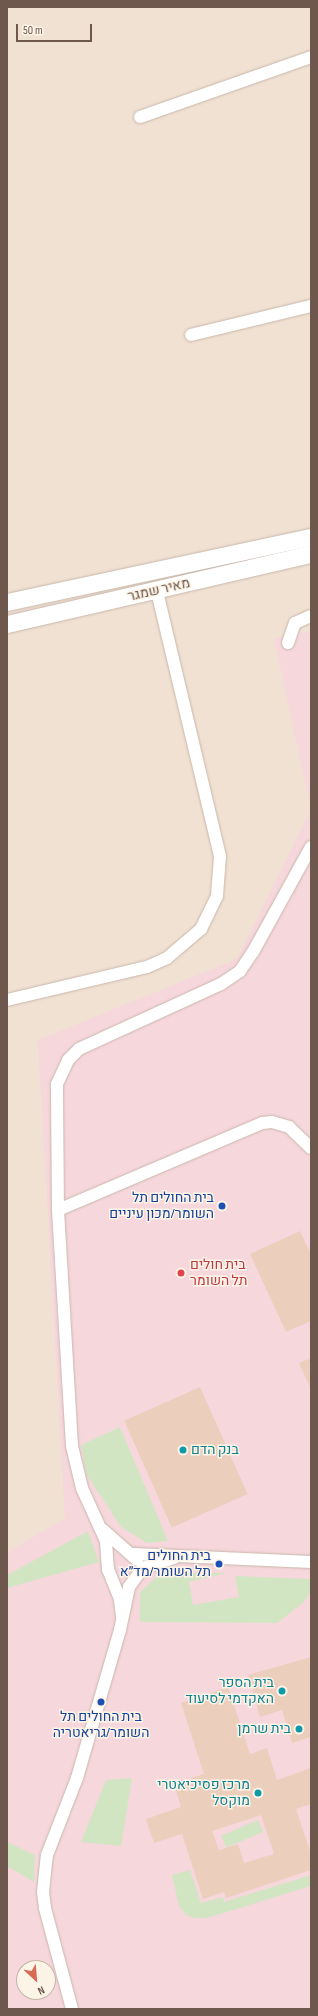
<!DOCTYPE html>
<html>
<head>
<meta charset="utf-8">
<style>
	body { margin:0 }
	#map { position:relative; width:318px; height:2016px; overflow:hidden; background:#f9f0e3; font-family:"Sofia Sans Condensed",Heebo,sans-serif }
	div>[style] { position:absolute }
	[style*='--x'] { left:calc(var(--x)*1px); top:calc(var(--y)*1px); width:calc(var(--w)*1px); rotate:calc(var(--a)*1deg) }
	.residential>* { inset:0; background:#f0e1d2 }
	.medical>* { inset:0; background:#f6d7dc }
	.green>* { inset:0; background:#d2e5c3; transform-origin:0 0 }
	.building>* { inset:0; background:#eccebd; transform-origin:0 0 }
	.roads { filter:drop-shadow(0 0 1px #c9b7ab) drop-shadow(0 0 1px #c9b7ab) }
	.street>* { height:12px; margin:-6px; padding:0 6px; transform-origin:6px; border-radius:6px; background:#fff }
	.secondary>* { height:17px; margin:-8.5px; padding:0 8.5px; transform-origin:8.5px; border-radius:8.5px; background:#fff }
	.dots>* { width:11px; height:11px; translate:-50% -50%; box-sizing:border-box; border:2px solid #fdf4e8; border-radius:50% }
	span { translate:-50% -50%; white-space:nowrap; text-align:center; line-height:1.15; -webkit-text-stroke:3px #fdf4e8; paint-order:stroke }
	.street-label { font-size:14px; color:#6e574c }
	.transit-label { font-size:14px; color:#164399 }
	.right { translate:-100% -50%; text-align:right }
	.health-label { font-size:14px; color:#be3a42 }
	.left { translate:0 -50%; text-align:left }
	.culture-label { font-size:14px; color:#0d838f }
	.frame { position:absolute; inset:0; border:8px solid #6e574c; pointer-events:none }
	.north { position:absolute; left:16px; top:1960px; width:40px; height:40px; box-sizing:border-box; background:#fdf4e8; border:1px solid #c4b5aa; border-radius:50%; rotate:154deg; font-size:11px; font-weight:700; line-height:16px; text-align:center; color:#6e574c }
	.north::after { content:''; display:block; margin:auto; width:14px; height:18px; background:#d76c54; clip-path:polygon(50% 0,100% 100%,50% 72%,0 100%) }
	.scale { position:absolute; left:16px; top:24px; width:76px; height:18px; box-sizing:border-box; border:2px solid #6e574c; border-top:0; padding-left:5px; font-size:12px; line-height:14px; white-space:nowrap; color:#6e574c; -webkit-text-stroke:3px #fdf4e8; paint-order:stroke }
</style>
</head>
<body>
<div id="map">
	<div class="residential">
		<div style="clip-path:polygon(evenodd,7px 7px,311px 7px,311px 2009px,7px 2009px,7px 7px,24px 1968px,48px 1968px,48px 1992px,24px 1992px,24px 1968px)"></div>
	</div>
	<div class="medical">
		<div style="clip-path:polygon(311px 631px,311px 809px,274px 639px)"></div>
		<div style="clip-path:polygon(evenodd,311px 810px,311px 2009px,7px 2009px,7px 1553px,65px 1518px,38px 1040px,237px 959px,311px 810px,24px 1968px,48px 1968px,48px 1992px,24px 1992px,24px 1968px)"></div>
	</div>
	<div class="green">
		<div style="clip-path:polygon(120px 1427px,168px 1541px,147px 1543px,121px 1527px,87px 1475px,81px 1445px)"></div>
		<div style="clip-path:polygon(88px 1531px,99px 1562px,7px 1588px,7px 1575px)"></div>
		<div style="clip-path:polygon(173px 1573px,226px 1573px,189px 1582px,193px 1605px,239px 1597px,235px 1576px,311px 1579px,311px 1591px,304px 1602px,277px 1623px,140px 1622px,140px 1592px,159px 1575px)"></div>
		<div style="clip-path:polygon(132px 1778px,121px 1846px,81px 1842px,106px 1780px)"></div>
		<div style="left:258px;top:1820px;width:13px;height:40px;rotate:67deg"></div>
		<div style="clip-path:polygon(7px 1842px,35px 1855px,34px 1882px,7px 1866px)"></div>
		<div style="clip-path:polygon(190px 1870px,201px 1903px,223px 1897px,224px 1902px,311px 1875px,311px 1886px,207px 1918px,195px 1918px,186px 1915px,179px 1906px,172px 1875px)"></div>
	</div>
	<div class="building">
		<div style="clip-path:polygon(300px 1231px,311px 1254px,311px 1321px,286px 1332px,250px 1254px)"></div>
		<div style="clip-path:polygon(311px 1358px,311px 1389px,299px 1363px)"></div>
		<div style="left:200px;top:1387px;width:117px;height:83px;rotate:66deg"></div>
		<div style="clip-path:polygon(311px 1657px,311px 1737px,292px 1743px,282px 1710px,260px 1717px,248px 1675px)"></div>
		<div style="clip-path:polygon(evenodd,228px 1687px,250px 1754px,267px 1748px,277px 1780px,311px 1768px,311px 1804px,296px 1809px,311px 1854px,311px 1870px,226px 1898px,224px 1892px,203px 1899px,182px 1834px,154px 1843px,146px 1819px,181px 1807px,174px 1784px,204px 1774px,181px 1703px,228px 1687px,261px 1815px,274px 1854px,244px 1863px,238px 1844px,219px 1850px,212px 1831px,261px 1815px)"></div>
	</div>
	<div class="roads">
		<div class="street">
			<div style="--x:140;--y:117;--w:181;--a:-19.3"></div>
			<div style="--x:191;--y:335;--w:123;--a:-13.6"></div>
			<div style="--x:288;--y:643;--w:21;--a:-71"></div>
			<div style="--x:295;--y:623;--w:17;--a:-24"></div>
			<div style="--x:7;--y:1000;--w:144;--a:-13.3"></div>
			<div style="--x:147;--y:967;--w:22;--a:-24"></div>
			<div style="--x:167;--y:958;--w:45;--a:-40.5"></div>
			<div style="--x:201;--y:929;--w:37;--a:-64"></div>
			<div style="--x:217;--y:896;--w:40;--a:-85.7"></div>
			<div style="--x:220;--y:856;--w:272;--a:-103.4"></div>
			<div style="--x:58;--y:1210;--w:222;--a:-23.1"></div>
			<div style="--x:262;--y:1123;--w:10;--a:-6"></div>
			<div style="--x:272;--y:1122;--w:18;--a:16"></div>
			<div style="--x:289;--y:1127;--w:30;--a:44"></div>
			<div style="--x:103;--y:1530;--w:45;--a:41.4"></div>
			<div style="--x:133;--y:1554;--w:178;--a:2.6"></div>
			<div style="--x:122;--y:1616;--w:17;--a:-97"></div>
			<div style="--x:120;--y:1599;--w:31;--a:-112"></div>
			<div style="--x:108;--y:1570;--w:29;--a:-94"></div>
			<div style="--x:106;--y:1541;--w:58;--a:-114.4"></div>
			<div style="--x:82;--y:1488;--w:43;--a:-103.4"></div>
			<div style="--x:72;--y:1446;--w:236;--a:-93.4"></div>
			<div style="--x:58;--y:1210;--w:126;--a:-90.5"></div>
			<div style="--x:57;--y:1084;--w:26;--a:-65"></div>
			<div style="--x:68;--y:1060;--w:16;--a:-45"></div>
			<div style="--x:79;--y:1049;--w:156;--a:-24.6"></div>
			<div style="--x:221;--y:984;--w:23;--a:-34"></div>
			<div style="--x:240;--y:971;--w:23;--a:-56"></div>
			<div style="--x:253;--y:952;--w:120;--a:-61.1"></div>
			<div style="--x:72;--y:2009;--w:105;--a:-105"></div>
			<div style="--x:45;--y:1908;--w:16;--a:-97"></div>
			<div style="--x:43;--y:1892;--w:37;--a:-84"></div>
			<div style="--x:47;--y:1855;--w:83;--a:-68.7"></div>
			<div style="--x:77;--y:1778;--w:154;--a:-73.8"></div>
			<div style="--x:120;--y:1630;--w:44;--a:-78.2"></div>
			<div style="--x:129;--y:1587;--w:24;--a:-54"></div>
			<div style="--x:143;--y:1568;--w:33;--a:-18"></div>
		</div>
		<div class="secondary">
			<div style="--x:7;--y:602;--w:311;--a:-12.1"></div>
			<div style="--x:7;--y:624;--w:312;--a:-13"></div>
		</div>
	</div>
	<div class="dots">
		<div style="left:222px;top:1206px;background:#1a4fb4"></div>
		<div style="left:181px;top:1273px;background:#e0444e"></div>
		<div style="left:183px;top:1450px;background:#0f9aa8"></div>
		<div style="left:219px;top:1564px;background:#1a4fb4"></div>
		<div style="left:282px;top:1691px;background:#0f9aa8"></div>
		<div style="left:101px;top:1702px;background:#1a4fb4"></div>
		<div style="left:299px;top:1729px;background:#0f9aa8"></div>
		<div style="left:258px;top:1793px;background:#0f9aa8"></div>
	</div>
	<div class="street-label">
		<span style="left:159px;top:590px;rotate:-13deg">מאיר שמגר</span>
	</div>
	<div class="transit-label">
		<span class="right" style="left:214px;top:1206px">בית החולים תל<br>השומר/מכון עיניים</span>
		<span class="right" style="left:211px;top:1564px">בית החולים<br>תל השומר/מד״א</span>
		<span style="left:101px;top:1725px">בית החולים תל<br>השומר/גריאטריה</span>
	</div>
	<div class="health-label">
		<span class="left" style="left:190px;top:1273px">בית חולים<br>תל השומר</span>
	</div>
	<div class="culture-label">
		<span class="left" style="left:191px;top:1450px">בנק הדם</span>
		<span class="right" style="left:274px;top:1691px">בית הספר<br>האקדמי לסיעוד</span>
		<span class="right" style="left:291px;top:1729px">בית שרמן</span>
		<span class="right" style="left:250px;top:1793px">מרכז פסיכיאטרי<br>מוקסל</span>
	</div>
	<div class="frame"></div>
	<div class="north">N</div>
	<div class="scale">50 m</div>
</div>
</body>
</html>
